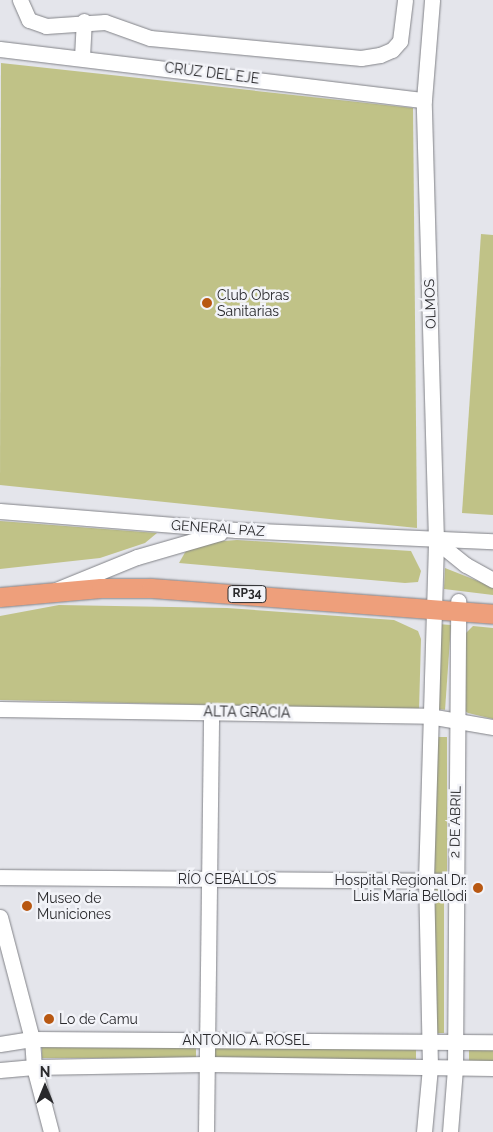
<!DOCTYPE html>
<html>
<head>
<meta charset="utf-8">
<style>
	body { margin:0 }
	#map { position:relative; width:493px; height:1132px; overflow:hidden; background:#e4e5eb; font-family:Raleway,sans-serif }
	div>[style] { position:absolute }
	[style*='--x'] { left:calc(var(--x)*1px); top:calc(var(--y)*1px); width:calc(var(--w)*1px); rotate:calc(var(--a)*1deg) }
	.green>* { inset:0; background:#c0c287; transform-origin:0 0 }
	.roads { filter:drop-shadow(0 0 1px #828388) drop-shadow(0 0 1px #828388) }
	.minor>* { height:15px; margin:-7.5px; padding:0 7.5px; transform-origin:7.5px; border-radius:7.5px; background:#fff }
	.major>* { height:19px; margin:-9.5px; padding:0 9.5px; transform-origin:9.5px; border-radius:9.5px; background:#ee9f7b }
	.dots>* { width:14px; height:14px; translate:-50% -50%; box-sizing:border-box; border:2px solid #f2f3f8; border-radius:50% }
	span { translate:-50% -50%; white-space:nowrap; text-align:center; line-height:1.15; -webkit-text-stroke:5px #f2f3f8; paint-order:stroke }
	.shield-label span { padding:1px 4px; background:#f2f3f8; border:1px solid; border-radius:4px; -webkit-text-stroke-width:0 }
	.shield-label { font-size:12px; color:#29292c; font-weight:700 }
	.street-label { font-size:14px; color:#29292c }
	.poi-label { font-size:14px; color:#29292c }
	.left { translate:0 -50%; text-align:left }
	.right { translate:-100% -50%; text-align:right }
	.north { position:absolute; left:20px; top:1062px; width:50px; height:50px; -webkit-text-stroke:4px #f2f3f8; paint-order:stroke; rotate:0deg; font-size:14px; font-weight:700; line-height:20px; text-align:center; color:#29292c }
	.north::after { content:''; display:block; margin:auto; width:18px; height:22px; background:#29292c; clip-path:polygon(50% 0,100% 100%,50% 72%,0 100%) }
</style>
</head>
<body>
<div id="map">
	<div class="green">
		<div style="clip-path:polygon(1px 63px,413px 108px,417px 528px,0 485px)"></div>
		<div style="clip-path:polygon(481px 234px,493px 235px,493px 515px,462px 513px)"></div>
		<div style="clip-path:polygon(0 521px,157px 533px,145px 543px,100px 558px,0 569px)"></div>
		<div style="clip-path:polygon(237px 540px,411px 551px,421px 571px,418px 582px,405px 583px,179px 563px,187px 549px,210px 542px)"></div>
		<div style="clip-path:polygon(445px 568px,493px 587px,493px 595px,444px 589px)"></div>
		<div style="clip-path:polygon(59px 605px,227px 608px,394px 620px,418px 631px,421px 639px,419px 710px,0 700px,0 616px)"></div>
		<div style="left:438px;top:624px;width:13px;height:85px;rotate:4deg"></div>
		<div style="clip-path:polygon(473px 626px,493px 628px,493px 719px,468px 713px,462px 709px,465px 634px)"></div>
		<div style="left:434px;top:737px;width:13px;height:137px"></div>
		<div style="left:434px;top:888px;width:10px;height:145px"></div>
		<div style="left:196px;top:1047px;width:11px;height:154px;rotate:90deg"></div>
		<div style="left:214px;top:1048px;width:202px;height:11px"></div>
		<div style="left:469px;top:1050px;width:24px;height:12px"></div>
	</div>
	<div class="roads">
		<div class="minor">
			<div style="--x:20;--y:0;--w:22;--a:66"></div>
			<div style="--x:29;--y:20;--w:18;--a:19"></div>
			<div style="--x:46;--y:26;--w:59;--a:-3.9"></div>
			<div style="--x:105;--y:22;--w:48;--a:19.6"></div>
			<div style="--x:150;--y:38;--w:212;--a:5.4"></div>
			<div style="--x:361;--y:58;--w:19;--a:-9"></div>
			<div style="--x:380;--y:55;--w:13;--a:-23"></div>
			<div style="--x:392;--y:50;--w:12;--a:-48"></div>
			<div style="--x:400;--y:41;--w:41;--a:-83"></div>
			<div style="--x:0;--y:49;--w:427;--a:6.9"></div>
			<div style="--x:82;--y:57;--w:36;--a:-87"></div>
			<div style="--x:0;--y:511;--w:237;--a:4.6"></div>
			<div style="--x:236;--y:530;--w:257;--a:2.5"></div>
			<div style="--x:436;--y:541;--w:38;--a:39"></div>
			<div style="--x:466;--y:565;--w:31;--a:29"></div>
			<div style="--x:56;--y:590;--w:87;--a:-22.2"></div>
			<div style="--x:137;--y:557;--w:86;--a:-16.1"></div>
			<div style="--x:0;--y:709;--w:429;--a:0.9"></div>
			<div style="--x:429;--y:716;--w:65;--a:9.8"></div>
			<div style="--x:0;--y:877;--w:455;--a:0.5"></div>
			<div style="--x:0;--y:917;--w:126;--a:75.3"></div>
			<div style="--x:32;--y:1039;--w:28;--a:86"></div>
			<div style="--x:34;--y:1067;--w:67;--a:75.3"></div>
			<div style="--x:0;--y:1044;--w:32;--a:-9"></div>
			<div style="--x:32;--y:1039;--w:461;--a:0.4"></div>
			<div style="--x:0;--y:1070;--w:34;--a:-5"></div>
			<div style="--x:34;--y:1067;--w:173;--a:-1"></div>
			<div style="--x:207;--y:1064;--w:286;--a:0.8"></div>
			<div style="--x:206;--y:1132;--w:421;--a:-89.3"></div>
			<div style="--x:424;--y:1132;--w:65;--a:-84.7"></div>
			<div style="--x:430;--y:1067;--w:187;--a:-91.2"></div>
			<div style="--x:426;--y:880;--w:339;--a:-88.3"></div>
			<div style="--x:436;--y:541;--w:441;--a:-91.6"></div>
			<div style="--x:424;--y:100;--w:100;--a:-85.4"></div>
			<div style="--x:450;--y:1132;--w:64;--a:-85.5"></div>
			<div style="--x:455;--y:1068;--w:467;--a:-89.6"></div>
		</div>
		<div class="major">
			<div style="--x:0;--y:597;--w:101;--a:-5.1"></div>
			<div style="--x:101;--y:588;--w:50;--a:0"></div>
			<div style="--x:151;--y:588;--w:343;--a:4.3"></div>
		</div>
	</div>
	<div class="dots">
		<div style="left:207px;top:303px;background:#b85812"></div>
		<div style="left:478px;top:888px;background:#b85812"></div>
		<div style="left:27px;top:906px;background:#b85812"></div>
		<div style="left:49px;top:1019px;background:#b85812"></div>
	</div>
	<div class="shield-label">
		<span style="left:247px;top:594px">RP34</span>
	</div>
	<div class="street-label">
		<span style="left:212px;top:73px;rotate:7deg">CRUZ DEL EJE</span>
		<span style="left:430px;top:304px;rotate:-92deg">OLMOS</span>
		<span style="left:218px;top:528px;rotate:4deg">GENERAL PAZ</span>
		<span style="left:247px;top:712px;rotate:1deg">ALTA GRACIA</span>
		<span style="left:455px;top:822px;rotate:-89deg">2 DE ABRIL</span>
		<span style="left:227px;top:879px">RÍO CEBALLOS</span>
		<span style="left:246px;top:1040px">ANTONIO A. ROSEL</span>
	</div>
	<div class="poi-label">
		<span class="left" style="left:217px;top:303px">Club Obras<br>Sanitarias</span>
		<span class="right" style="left:467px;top:888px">Hospital Regional Dr.<br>Luis María Bellodi</span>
		<span class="left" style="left:37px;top:906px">Museo de<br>Municiones</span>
		<span class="left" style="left:59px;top:1019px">Lo de Camu</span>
	</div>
	<div class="north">N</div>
</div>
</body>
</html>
